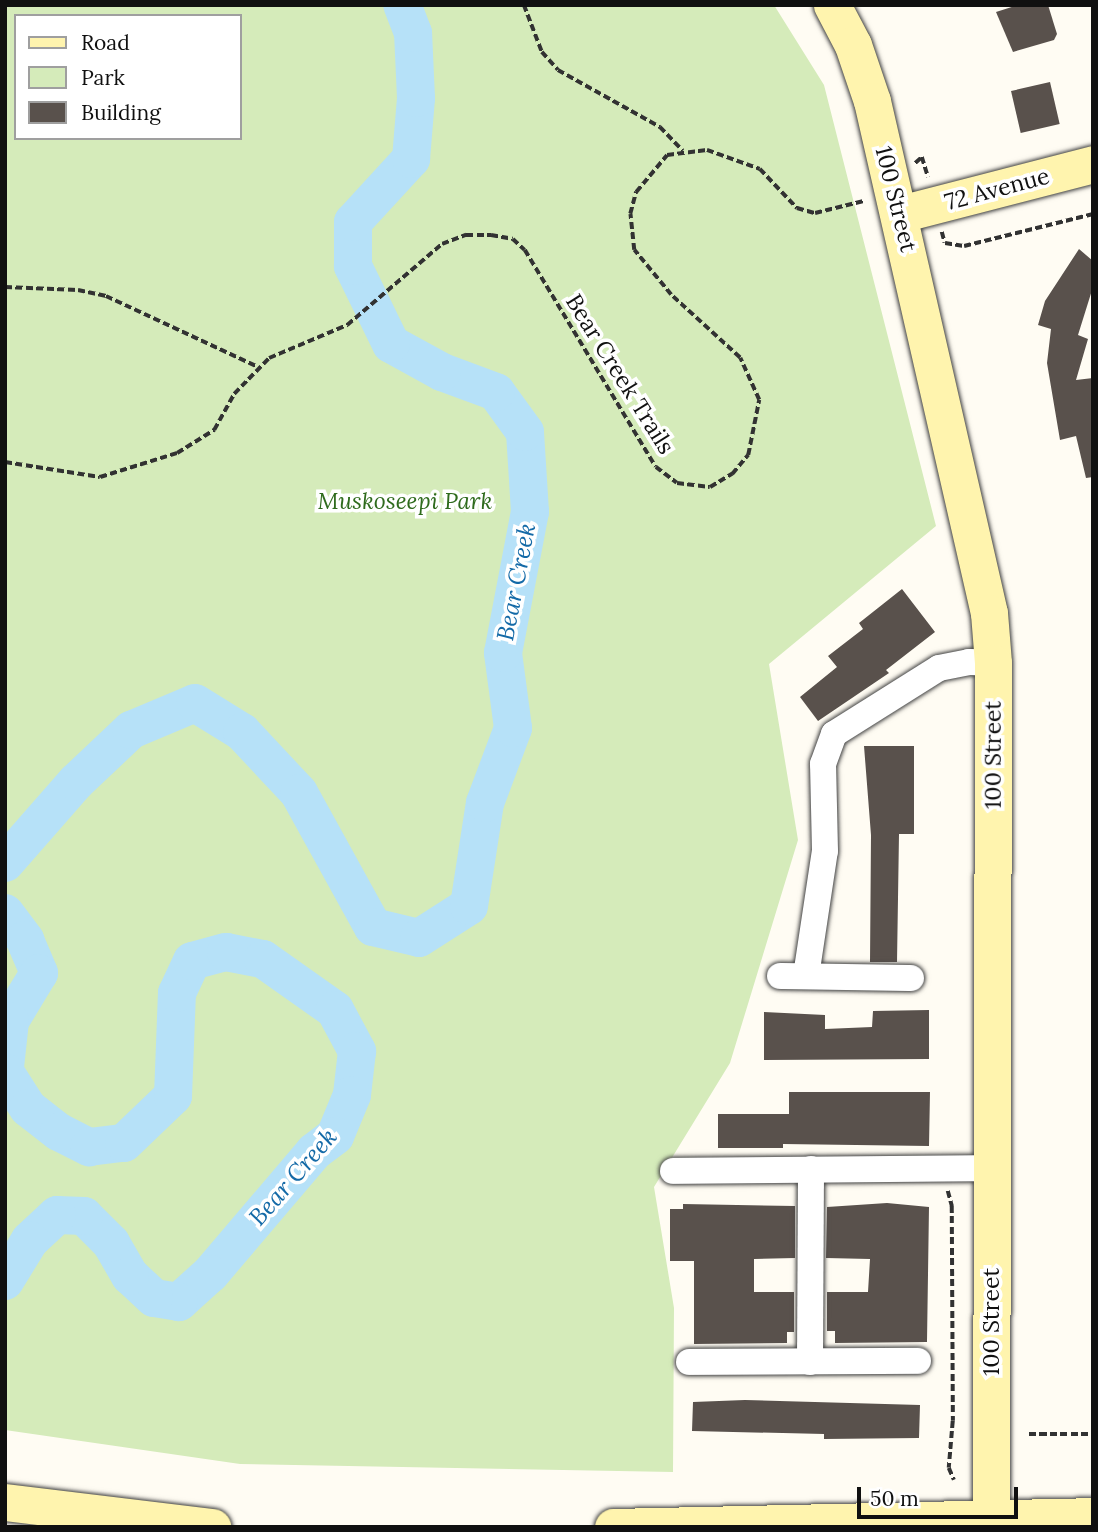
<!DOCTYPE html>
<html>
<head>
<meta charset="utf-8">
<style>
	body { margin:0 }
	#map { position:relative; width:1098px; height:1532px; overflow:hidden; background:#fffcf3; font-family:Lora,serif }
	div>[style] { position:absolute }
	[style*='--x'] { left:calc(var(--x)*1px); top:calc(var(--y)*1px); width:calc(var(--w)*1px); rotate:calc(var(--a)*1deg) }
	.green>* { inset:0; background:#d5ebba }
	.river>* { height:38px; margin:-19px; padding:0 19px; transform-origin:19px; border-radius:19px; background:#b6e1f8 }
	.building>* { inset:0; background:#59514c; transform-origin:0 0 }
	.path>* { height:3.5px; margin-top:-1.75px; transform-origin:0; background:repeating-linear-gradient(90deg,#323232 0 7px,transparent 0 10.5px) }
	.roads { filter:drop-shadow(0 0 2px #434343) drop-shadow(0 0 2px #434343) }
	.street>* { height:26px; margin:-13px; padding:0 13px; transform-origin:13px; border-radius:13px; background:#fff }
	.secondary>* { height:37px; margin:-18.5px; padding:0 18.5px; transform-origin:18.5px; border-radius:18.5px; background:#fff4ae }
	span { translate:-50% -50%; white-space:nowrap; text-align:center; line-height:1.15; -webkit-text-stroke:7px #fff; paint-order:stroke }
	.street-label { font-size:23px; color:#101010 }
	.park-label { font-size:23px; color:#2f6b1d; font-style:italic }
	.water-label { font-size:24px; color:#146aa7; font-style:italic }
	.frame { position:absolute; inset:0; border:7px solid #101010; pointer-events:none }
	.legend { position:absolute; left:14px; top:14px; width:228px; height:126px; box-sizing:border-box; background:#fff; border:2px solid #9f9f9f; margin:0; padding:9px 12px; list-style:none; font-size:21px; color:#101010 }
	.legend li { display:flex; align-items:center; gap:14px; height:35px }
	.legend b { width:35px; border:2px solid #9f9f9f }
	.scale { position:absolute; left:857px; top:1487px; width:161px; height:32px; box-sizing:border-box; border:4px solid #101010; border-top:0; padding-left:9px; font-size:21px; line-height:24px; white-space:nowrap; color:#101010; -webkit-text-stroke:5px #fff; paint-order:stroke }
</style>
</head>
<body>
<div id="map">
	<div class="green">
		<div style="clip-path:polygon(evenodd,5px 5px,774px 5px,824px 85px,936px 526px,769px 664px,798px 840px,730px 1063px,654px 1187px,674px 1308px,673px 1472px,240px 1464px,5px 1430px,5px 5px,16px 16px,240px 16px,240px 138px,16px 138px,16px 16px)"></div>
	</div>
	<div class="river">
		<div style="--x:5;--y:863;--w:108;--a:-48.8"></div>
		<div style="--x:76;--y:782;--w:76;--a:-43.4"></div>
		<div style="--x:131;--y:730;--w:69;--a:-22.9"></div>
		<div style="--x:195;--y:703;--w:55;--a:31.7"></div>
		<div style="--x:242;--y:732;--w:83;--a:46.9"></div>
		<div style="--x:299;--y:793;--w:153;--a:61.1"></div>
		<div style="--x:373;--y:927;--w:47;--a:13.4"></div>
		<div style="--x:419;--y:938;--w:59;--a:-32.6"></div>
		<div style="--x:469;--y:906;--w:104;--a:-81.2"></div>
		<div style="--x:485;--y:803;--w:80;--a:-69.5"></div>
		<div style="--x:513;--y:728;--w:76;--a:-97.6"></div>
		<div style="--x:503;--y:653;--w:144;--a:-79.2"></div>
		<div style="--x:530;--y:512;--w:80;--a:-93.6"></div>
		<div style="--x:525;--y:432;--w:49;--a:-125.9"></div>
		<div style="--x:496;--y:392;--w:58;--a:-159.7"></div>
		<div style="--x:442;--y:372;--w:58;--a:-151.2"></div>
		<div style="--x:391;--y:344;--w:87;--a:-116"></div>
		<div style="--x:353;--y:266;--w:44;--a:-90"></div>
		<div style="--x:353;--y:222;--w:86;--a:-47.4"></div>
		<div style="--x:411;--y:159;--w:61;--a:-85.3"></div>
		<div style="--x:416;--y:98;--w:65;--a:-92.6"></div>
		<div style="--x:413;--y:33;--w:30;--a:-111"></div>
		<div style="--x:5;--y:913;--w:34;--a:53"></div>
		<div style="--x:25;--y:940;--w:36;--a:67"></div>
		<div style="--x:39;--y:973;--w:56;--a:121.1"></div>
		<div style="--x:10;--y:1021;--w:46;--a:96.2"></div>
		<div style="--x:5;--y:1072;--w:43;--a:57.4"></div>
		<div style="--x:28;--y:1108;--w:39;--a:38"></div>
		<div style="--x:59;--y:1132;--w:34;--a:27"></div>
		<div style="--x:89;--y:1147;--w:35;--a:-7"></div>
		<div style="--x:124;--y:1143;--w:68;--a:-43.8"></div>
		<div style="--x:173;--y:1096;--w:103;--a:-87.8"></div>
		<div style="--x:177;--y:993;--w:35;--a:-65"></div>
		<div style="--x:192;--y:961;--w:35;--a:-15"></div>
		<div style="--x:226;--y:952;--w:38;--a:11"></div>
		<div style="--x:263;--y:959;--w:88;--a:35.3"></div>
		<div style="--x:335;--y:1010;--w:47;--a:61.8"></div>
		<div style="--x:357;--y:1051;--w:44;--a:96.5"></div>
		<div style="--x:352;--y:1095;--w:44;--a:112.5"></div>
		<div style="--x:335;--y:1136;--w:26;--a:143"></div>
		<div style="--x:314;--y:1152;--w:160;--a:130.4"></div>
		<div style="--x:210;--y:1274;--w:42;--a:137.9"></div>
		<div style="--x:179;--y:1302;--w:25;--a:-171"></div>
		<div style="--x:154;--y:1298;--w:33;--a:-137"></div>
		<div style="--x:130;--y:1276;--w:38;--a:-120"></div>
		<div style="--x:111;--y:1243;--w:38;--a:-135"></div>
		<div style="--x:84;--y:1216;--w:27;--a:-178"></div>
		<div style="--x:57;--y:1215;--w:37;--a:137"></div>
		<div style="--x:30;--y:1240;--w:48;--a:121.4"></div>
	</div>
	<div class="building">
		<div style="clip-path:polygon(1018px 5px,1048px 5px,1057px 34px,1054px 40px,1013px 52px,996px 12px)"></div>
		<div style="left:1050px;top:82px;width:43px;height:40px;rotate:77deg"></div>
		<div style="clip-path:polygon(1079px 249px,1093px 261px,1093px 287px,1078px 335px,1088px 339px,1076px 380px,1093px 378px,1093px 477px,1086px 478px,1076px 436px,1060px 440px,1047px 363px,1051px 329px,1038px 325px,1045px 301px)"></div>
		<div style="clip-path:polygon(902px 589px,935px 632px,886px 670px,889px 673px,818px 721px,800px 697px,837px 667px,828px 656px,863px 629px,859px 623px)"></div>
		<div style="clip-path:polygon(864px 746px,914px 746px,914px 834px,899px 834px,897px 962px,870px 962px,871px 835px)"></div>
		<div style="clip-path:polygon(929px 1010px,929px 1059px,764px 1060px,764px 1012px,825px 1015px,825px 1029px,872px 1027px,873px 1011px)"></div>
		<div style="clip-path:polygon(789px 1092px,930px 1092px,929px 1146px,783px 1144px,783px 1148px,718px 1148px,718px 1114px,789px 1114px)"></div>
		<div style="clip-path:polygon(887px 1203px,929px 1207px,927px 1342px,835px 1343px,835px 1331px,827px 1331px,827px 1292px,868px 1292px,870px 1259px,826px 1258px,827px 1207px)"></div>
		<div style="clip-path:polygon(683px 1204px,795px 1206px,795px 1258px,754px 1259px,754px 1292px,794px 1292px,794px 1332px,787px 1332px,787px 1343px,694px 1344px,694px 1261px,670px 1261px,670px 1209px,683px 1209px)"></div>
		<div style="clip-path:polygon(745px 1400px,920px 1405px,919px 1438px,824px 1439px,824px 1434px,692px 1431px,693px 1402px)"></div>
	</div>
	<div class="path">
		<div style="--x:524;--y:5;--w:50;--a:69"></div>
		<div style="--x:542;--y:52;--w:24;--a:48"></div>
		<div style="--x:558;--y:70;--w:117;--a:29.2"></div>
		<div style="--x:660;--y:127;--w:33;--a:46"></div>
		<div style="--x:915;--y:163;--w:9;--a:-41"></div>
		<div style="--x:922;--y:157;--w:21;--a:73"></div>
		<div style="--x:942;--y:232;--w:11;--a:75"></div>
		<div style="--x:945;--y:243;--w:19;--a:9"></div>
		<div style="--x:964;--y:246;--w:133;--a:-13.9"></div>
		<div style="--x:5;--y:287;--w:73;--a:2.4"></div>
		<div style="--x:78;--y:290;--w:29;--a:12"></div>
		<div style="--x:106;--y:296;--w:168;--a:25"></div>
		<div style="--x:5;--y:462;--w:96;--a:9"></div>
		<div style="--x:100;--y:477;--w:81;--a:-17.3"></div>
		<div style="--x:177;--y:453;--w:44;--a:-31.9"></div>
		<div style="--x:214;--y:430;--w:41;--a:-60.9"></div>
		<div style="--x:234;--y:394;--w:50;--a:-45.8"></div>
		<div style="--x:269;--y:358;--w:85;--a:-22.9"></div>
		<div style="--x:347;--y:325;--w:125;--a:-40.5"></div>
		<div style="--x:442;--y:244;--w:26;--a:-21"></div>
		<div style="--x:466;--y:235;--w:25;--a:0"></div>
		<div style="--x:491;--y:235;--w:22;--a:10"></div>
		<div style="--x:513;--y:239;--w:16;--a:43"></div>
		<div style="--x:525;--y:250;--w:253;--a:58.9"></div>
		<div style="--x:656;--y:467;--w:26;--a:37"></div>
		<div style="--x:677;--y:483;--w:33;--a:7"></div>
		<div style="--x:710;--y:487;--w:26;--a:-31"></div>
		<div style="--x:732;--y:474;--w:25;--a:-50"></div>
		<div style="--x:748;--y:455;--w:56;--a:-78.7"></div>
		<div style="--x:759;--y:400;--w:46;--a:-114.3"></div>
		<div style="--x:740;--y:358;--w:93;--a:-137.6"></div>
		<div style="--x:671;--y:295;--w:58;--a:-129.4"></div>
		<div style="--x:634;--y:250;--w:36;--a:-96"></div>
		<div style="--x:630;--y:214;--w:23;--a:-75"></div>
		<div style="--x:636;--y:192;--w:48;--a:-50"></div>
		<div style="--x:667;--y:155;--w:40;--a:-7.1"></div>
		<div style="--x:707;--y:150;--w:56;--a:19.7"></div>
		<div style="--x:760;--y:169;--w:54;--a:46.5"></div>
		<div style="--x:797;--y:208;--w:19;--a:16"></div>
		<div style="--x:815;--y:213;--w:50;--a:-13.8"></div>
		<div style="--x:948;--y:1191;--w:16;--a:75"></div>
		<div style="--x:952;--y:1206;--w:215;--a:89.7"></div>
		<div style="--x:953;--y:1421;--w:47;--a:94.9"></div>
		<div style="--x:949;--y:1468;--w:13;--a:67"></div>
		<div style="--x:1029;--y:1434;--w:64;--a:0"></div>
	</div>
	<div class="roads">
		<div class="street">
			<div style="--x:780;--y:976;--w:131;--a:0.9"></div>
			<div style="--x:806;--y:976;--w:126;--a:-81.4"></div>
			<div style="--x:825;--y:851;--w:87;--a:-91.3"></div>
			<div style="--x:823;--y:764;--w:32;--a:-70"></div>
			<div style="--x:834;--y:734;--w:124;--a:-32.2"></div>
			<div style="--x:939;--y:668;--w:31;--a:-11"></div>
			<div style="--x:969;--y:662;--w:24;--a:2"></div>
			<div style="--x:673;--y:1171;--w:318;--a:-0.5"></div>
			<div style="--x:689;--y:1362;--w:229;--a:-0.3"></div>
			<div style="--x:810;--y:1362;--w:193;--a:-89.7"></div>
		</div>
		<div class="secondary">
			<div style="--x:832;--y:5;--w:45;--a:62.3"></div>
			<div style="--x:853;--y:45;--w:59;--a:71.3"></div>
			<div style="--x:872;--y:101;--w:525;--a:77.13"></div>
			<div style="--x:989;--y:613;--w:50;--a:85.4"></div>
			<div style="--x:993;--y:663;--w:864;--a:90.13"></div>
			<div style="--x:900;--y:214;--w:199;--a:-14.5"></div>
			<div style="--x:5;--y:1502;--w:209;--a:6.9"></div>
			<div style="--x:613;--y:1527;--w:480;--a:-1.3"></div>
		</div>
	</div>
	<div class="street-label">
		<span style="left:997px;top:189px;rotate:-15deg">72 Avenue</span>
		<span style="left:896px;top:199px;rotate:76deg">100 Street</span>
		<span style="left:620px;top:374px;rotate:58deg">Bear Creek Trails</span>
		<span style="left:993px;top:755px;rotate:-90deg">100 Street</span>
		<span style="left:991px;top:1322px;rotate:-90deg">100 Street</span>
	</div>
	<div class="park-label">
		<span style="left:405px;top:501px">Muskoseepi Park</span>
	</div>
	<div class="water-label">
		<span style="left:516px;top:582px;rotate:-79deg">Bear Creek</span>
		<span style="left:293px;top:1177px;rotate:-49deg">Bear Creek</span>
	</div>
	<div class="frame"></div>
	<ul class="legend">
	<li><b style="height:9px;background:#fff4ae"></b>Road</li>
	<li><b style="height:19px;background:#d5ebba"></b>Park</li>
	<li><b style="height:19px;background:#59514c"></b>Building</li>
	</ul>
	<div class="scale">50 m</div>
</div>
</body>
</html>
